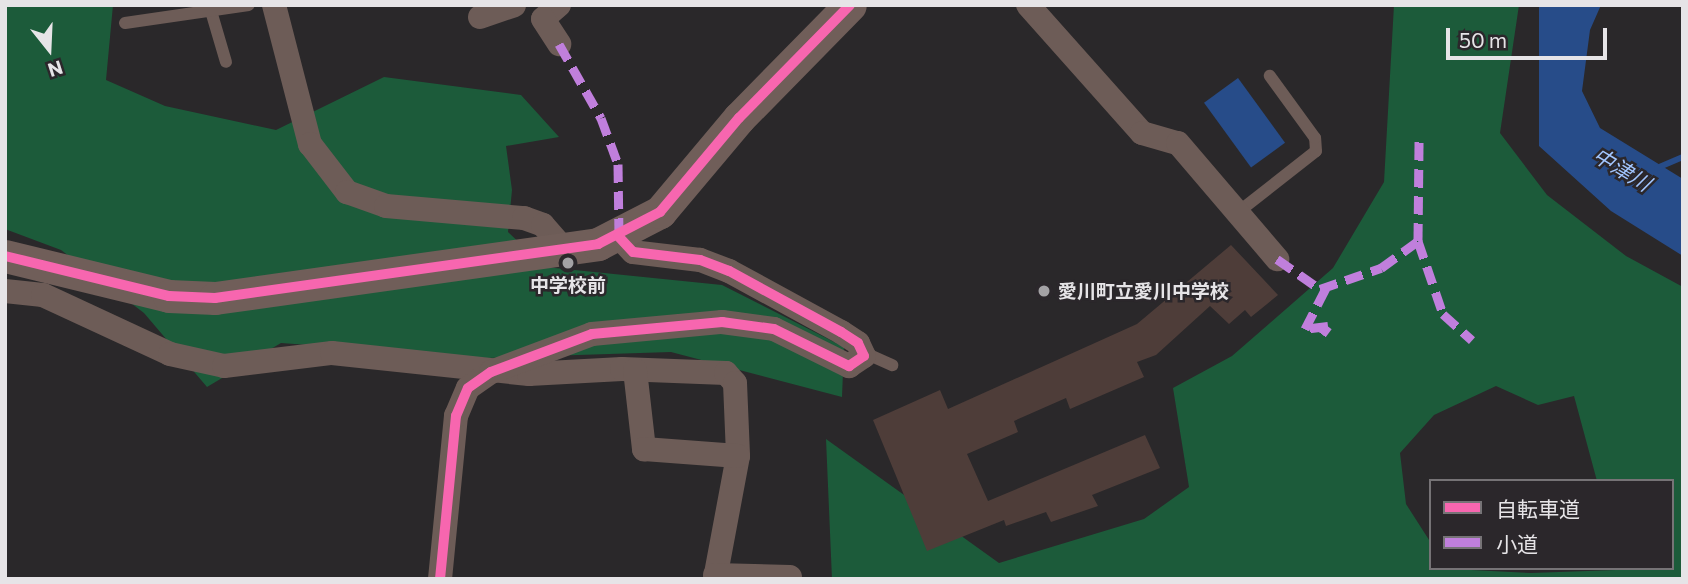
<!DOCTYPE html>
<html>
<head>
<meta charset="utf-8">
<style>
	body { margin:0 }
	#map { position:relative; width:1688px; height:584px; overflow:hidden; background:#2a282a; font-family:Commissioner,"Noto Sans JP",sans-serif }
	div>[style] { position:absolute }
	[style*='--x'] { left:calc(var(--x)*1px); top:calc(var(--y)*1px); width:calc(var(--w)*1px); rotate:calc(var(--a)*1deg) }
	.forest>* { inset:0; background:#1c5b3a }
	.water>* { inset:0; background:#274c89; transform-origin:0 0 }
	.stream>* { height:6px; margin:-3px; padding:0 3px; transform-origin:3px; border-radius:3px; background:#274c89 }
	.building>* { inset:0; background:#4e3d39 }
	.lane>* { height:12px; margin:-6px; padding:0 6px; transform-origin:6px; border-radius:6px; background:#6d5c57 }
	.street>* { height:24px; margin:-12px; padding:0 12px; transform-origin:12px; border-radius:12px; background:#6d5c57 }
	.secondary>* { height:33px; margin:-16.5px; padding:0 16.5px; transform-origin:16.5px; border-radius:16.5px; background:#705e59 }
	.quiet>* { height:9px; margin-top:-4.5px; transform-origin:0; background:repeating-linear-gradient(90deg,#c07fdc 0 18px,transparent 0 27px) }
	.cycleway>* { height:10px; margin:-5px; padding:0 5px; transform-origin:5px; border-radius:5px; background:#f766af }
	.dots>* { width:19px; height:19px; translate:-50% -50%; box-sizing:border-box; border:4px solid #2b272b; border-radius:50% }
	span { translate:-50% -50%; white-space:nowrap; text-align:center; line-height:1.15; -webkit-text-stroke:5px #2b272b; paint-order:stroke }
	.poi-label { font-size:19px; color:#e6e4e7; font-weight:700 }
	.left { translate:0 -50%; text-align:left }
	.water-label { font-size:21px; color:#a2c6ff; font-style:italic }
	.frame { position:absolute; inset:0; border:7px solid #e6e4e7; pointer-events:none }
	.legend { position:absolute; left:1429px; top:479px; width:245px; height:91px; box-sizing:border-box; background:#2b272b; border:2px solid #767376; margin:0; padding:9px 12px; list-style:none; font-size:21px; color:#e6e4e7 }
	.legend li { display:flex; align-items:center; gap:14px; height:35px }
	.legend b { width:35px; border:2px solid #767376 }
	.north { position:absolute; left:14px; top:14px; width:70px; height:70px; -webkit-text-stroke:5px #2b272b; paint-order:stroke; rotate:162deg; font-size:19px; font-weight:700; line-height:28px; text-align:center; color:#e6e4e7 }
	.north::after { content:''; display:block; margin:auto; width:24px; height:32px; background:#e6e4e7; clip-path:polygon(50% 0,100% 100%,50% 72%,0 100%) }
	.scale { position:absolute; left:1446px; top:28px; width:161px; height:32px; box-sizing:border-box; border:4px solid #e6e4e7; border-top:0; padding-left:9px; font-size:21px; line-height:24px; white-space:nowrap; color:#e6e4e7; -webkit-text-stroke:5px #2b272b; paint-order:stroke }
</style>
</head>
<body>
<div id="map">
	<div class="forest">
		<div style="clip-path:polygon(5px 5px,113px 5px,106px 80px,165px 106px,276px 130px,384px 77px,521px 95px,559px 137px,506px 146px,512px 190px,508px 232px,545px 267px,722px 285px,844px 347px,842px 397px,671px 352px,487px 358px,281px 343px,207px 387px,144px 313px,61px 250px,5px 229px)"></div>
		<div style="clip-path:polygon(evenodd,1394px 5px,1519px 5px,1500px 133px,1547px 195px,1626px 256px,1683px 287px,1683px 579px,832px 579px,826px 439px,999px 563px,1144px 519px,1189px 487px,1173px 388px,1232px 356px,1333px 268px,1384px 182px,1394px 5px,1496px 386px,1538px 405px,1574px 396px,1597px 481px,1672px 481px,1672px 568px,1531px 573px,1431px 568px,1431px 543px,1406px 504px,1400px 453px,1434px 415px,1496px 386px)"></div>
	</div>
	<div class="water">
		<div style="clip-path:polygon(1539px 5px,1601px 5px,1590px 30px,1582px 91px,1600px 128px,1683px 179px,1683px 256px,1611px 211px,1539px 146px)"></div>
		<div style="left:1238px;top:78px;width:80px;height:42px;rotate:54deg"></div>
	</div>
	<div class="stream">
		<div style="--x:1657;--y:168;--w:28;--a:-23"></div>
	</div>
	<div class="building">
		<div style="clip-path:polygon(1231px 245px,1278px 295px,1251px 317px,1245px 310px,1229px 324px,1210px 306px,1156px 355px,1137px 362px,1144px 377px,1070px 409px,1066px 398px,1014px 421px,1018px 432px,967px 454px,988px 501px,1145px 435px,1160px 468px,1092px 495px,1098px 506px,1051px 522px,1046px 512px,1006px 526px,1004px 520px,927px 551px,873px 420px,940px 390px,948px 409px,1137px 324px)"></div>
	</div>
	<div class="lane">
		<div style="--x:211;--y:11;--w:53;--a:73.6"></div>
		<div style="--x:125;--y:23;--w:125;--a:-8.3"></div>
		<div style="--x:1237;--y:213;--w:100;--a:-38.1"></div>
		<div style="--x:1316;--y:151;--w:13;--a:-94"></div>
		<div style="--x:1315;--y:138;--w:77;--a:-126"></div>
		<div style="--x:865;--y:353;--w:30;--a:24"></div>
	</div>
	<div class="street">
		<div style="--x:274;--y:5;--w:144;--a:75.5"></div>
		<div style="--x:310;--y:144;--w:61;--a:52.4"></div>
		<div style="--x:347;--y:192;--w:41;--a:19.7"></div>
		<div style="--x:386;--y:206;--w:139;--a:5"></div>
		<div style="--x:524;--y:218;--w:20;--a:20"></div>
		<div style="--x:543;--y:225;--w:35;--a:49"></div>
		<div style="--x:559;--y:5;--w:21;--a:139"></div>
		<div style="--x:543;--y:19;--w:30;--a:57"></div>
		<div style="--x:1028;--y:5;--w:171;--a:48.3"></div>
		<div style="--x:1142;--y:133;--w:37;--a:16"></div>
		<div style="--x:1178;--y:143;--w:153;--a:49.5"></div>
		<div style="--x:480;--y:17;--w:36;--a:-19"></div>
		<div style="--x:5;--y:291;--w:38;--a:6"></div>
		<div style="--x:43;--y:295;--w:140;--a:24.9"></div>
		<div style="--x:170;--y:354;--w:55;--a:12.5"></div>
		<div style="--x:224;--y:366;--w:109;--a:-6.9"></div>
		<div style="--x:332;--y:353;--w:198;--a:6.1"></div>
		<div style="--x:529;--y:374;--w:93;--a:-3.1"></div>
		<div style="--x:622;--y:369;--w:104;--a:2.2"></div>
		<div style="--x:726;--y:373;--w:13;--a:48"></div>
		<div style="--x:735;--y:383;--w:73;--a:87.6"></div>
		<div style="--x:738;--y:456;--w:125;--a:100.6"></div>
		<div style="--x:635;--y:370;--w:80;--a:83.5"></div>
		<div style="--x:644;--y:449;--w:94;--a:4.3"></div>
		<div style="--x:715;--y:575;--w:75;--a:1.5"></div>
		<div style="--x:440;--y:579;--w:164;--a:-84.4"></div>
		<div style="--x:456;--y:416;--w:30;--a:-67"></div>
		<div style="--x:468;--y:388;--w:28;--a:-35"></div>
		<div style="--x:491;--y:372;--w:108;--a:-20.6"></div>
		<div style="--x:592;--y:334;--w:131;--a:-5.3"></div>
		<div style="--x:722;--y:322;--w:52;--a:7.7"></div>
		<div style="--x:774;--y:329;--w:84;--a:26.3"></div>
		<div style="--x:849;--y:366;--w:18;--a:-34"></div>
		<div style="--x:864;--y:356;--w:14;--a:-115"></div>
		<div style="--x:858;--y:343;--w:20;--a:-147"></div>
		<div style="--x:841;--y:332;--w:128;--a:-151.4"></div>
		<div style="--x:729;--y:271;--w:31;--a:-159"></div>
		<div style="--x:700;--y:260;--w:67;--a:-173.2"></div>
		<div style="--x:633;--y:252;--w:21;--a:-133"></div>
	</div>
	<div class="secondary">
		<div style="--x:5;--y:256;--w:169;--a:13.7"></div>
		<div style="--x:169;--y:296;--w:46;--a:2.5"></div>
		<div style="--x:215;--y:298;--w:387;--a:-8"></div>
		<div style="--x:598;--y:244;--w:70;--a:-27.3"></div>
		<div style="--x:660;--y:212;--w:123;--a:-50"></div>
		<div style="--x:739;--y:118;--w:158;--a:-45.5"></div>
	</div>
	<div class="quiet">
		<div style="--x:559;--y:44;--w:85;--a:60.4"></div>
		<div style="--x:601;--y:118;--w:49;--a:69.7"></div>
		<div style="--x:618;--y:164;--w:72;--a:89.2"></div>
		<div style="--x:1418;--y:241;--w:104;--a:-89.4"></div>
		<div style="--x:1277;--y:259;--w:52;--a:34.9"></div>
		<div style="--x:1320;--y:289;--w:65;--a:-19"></div>
		<div style="--x:1381;--y:268;--w:46;--a:-36.1"></div>
		<div style="--x:1418;--y:241;--w:77;--a:71.1"></div>
		<div style="--x:1443;--y:314;--w:39;--a:42"></div>
		<div style="--x:1322;--y:334;--w:10;--a:-53"></div>
		<div style="--x:1328;--y:326;--w:23;--a:173"></div>
		<div style="--x:1305;--y:329;--w:46;--a:-62.9"></div>
	</div>
	<div class="cycleway">
		<div style="--x:5;--y:256;--w:169;--a:13.7"></div>
		<div style="--x:169;--y:296;--w:46;--a:2.5"></div>
		<div style="--x:215;--y:298;--w:387;--a:-8"></div>
		<div style="--x:598;--y:244;--w:70;--a:-27.3"></div>
		<div style="--x:660;--y:212;--w:123;--a:-50"></div>
		<div style="--x:739;--y:118;--w:158;--a:-45.5"></div>
		<div style="--x:440;--y:579;--w:164;--a:-84.4"></div>
		<div style="--x:456;--y:416;--w:30;--a:-67"></div>
		<div style="--x:468;--y:388;--w:28;--a:-35"></div>
		<div style="--x:491;--y:372;--w:108;--a:-20.6"></div>
		<div style="--x:592;--y:334;--w:131;--a:-5.3"></div>
		<div style="--x:722;--y:322;--w:52;--a:7.7"></div>
		<div style="--x:774;--y:329;--w:84;--a:26.3"></div>
		<div style="--x:849;--y:366;--w:18;--a:-34"></div>
		<div style="--x:864;--y:356;--w:14;--a:-115"></div>
		<div style="--x:858;--y:343;--w:20;--a:-147"></div>
		<div style="--x:841;--y:332;--w:128;--a:-151.4"></div>
		<div style="--x:729;--y:271;--w:31;--a:-159"></div>
		<div style="--x:700;--y:260;--w:67;--a:-173.2"></div>
		<div style="--x:633;--y:252;--w:21;--a:-133"></div>
	</div>
	<div class="dots">
		<div style="left:568px;top:263px;background:#a4a2a5"></div>
		<div style="left:1044px;top:291px;background:#a4a2a5"></div>
	</div>
	<div class="poi-label">
		<span style="left:568px;top:285px">中学校前</span>
		<span class="left" style="left:1058px;top:291px">愛川町立愛川中学校</span>
	</div>
	<div class="water-label">
		<span style="left:1622px;top:169px;rotate:31deg">中津川</span>
	</div>
	<div class="frame"></div>
	<ul class="legend">
	<li><b style="height:9px;background:#f766af"></b>自転車道</li>
	<li><b style="height:9px;background:#c07fdc"></b>小道</li>
	</ul>
	<div class="north">N</div>
	<div class="scale">50 m</div>
</div>
</body>
</html>
